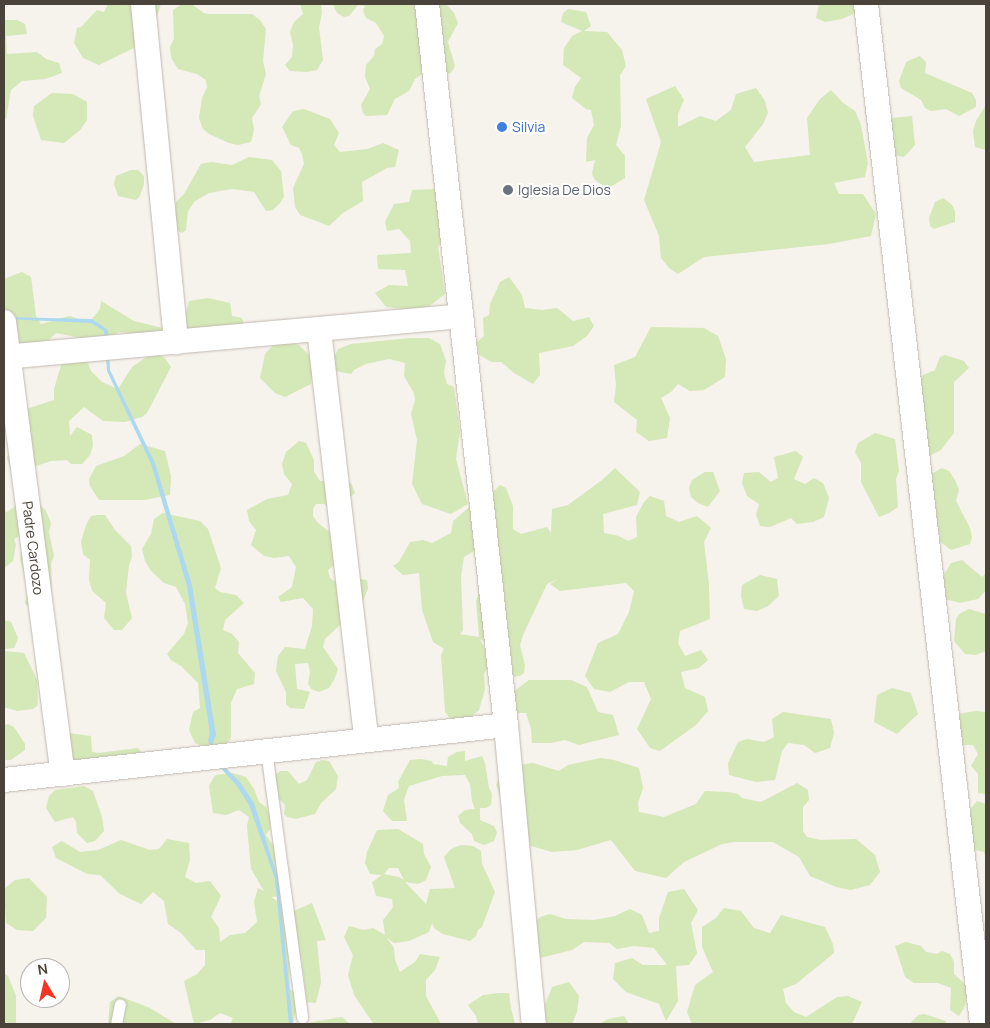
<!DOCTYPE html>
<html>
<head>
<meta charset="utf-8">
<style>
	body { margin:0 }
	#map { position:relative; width:990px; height:1028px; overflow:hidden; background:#f6f2ec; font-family:Manrope,sans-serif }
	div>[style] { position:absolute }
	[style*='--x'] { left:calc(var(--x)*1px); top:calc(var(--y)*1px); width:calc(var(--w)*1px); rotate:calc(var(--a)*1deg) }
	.green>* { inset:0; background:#d5e8b7 }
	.water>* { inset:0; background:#acd9ef }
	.roads { filter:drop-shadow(0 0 1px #c1b9af) drop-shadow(0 0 1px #c1b9af) }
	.service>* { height:11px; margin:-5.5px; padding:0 5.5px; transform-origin:5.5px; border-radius:5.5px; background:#fff }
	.minor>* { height:24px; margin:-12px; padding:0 12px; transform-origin:12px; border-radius:12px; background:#fff }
	.dots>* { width:14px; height:14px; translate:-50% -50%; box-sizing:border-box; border:2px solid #fff; border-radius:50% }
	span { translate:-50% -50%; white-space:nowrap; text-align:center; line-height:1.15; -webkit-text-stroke:4px #fff; paint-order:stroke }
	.shop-label { font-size:14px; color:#366cbe }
	.left { translate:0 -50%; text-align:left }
	.worship-label { font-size:14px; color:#5b616d }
	.street-label { font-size:14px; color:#4a433a }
	.frame { position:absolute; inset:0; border:5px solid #4a433a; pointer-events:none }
	.north { position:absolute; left:20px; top:958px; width:50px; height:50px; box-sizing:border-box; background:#fff; border:1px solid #b7b4b0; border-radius:50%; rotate:351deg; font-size:14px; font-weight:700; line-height:20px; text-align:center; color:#4a433a }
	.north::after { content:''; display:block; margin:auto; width:18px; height:22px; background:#f43525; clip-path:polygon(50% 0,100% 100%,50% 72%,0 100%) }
</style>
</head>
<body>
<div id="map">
	<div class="green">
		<div style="clip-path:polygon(108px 4px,161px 4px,153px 29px,138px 46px,99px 65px,83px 58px,74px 43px,77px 28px,81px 27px,97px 10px,104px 12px)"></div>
		<div style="clip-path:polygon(182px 4px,191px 4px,204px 13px,209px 14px,252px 14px,260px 20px,266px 29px,263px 61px,266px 74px,259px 96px,261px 104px,252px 118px,254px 130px,251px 142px,238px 145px,229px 143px,209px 134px,203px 129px,199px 118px,202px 98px,207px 87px,206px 80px,197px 74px,178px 69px,171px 58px,170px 47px,174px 39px,173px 10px)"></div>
		<div style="clip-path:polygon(300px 4px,321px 4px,322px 13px,319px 27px,323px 60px,317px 70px,307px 72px,290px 71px,285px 65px,292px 57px,293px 45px,290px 32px,294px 22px,303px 14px)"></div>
		<div style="clip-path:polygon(333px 4px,446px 4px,454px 13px,458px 23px,448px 42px,455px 66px,451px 73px,445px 75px,422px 74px,415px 79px,409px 91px,395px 99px,387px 115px,366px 116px,363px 113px,361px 105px,370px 89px,365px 77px,366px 65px,374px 56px,375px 49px,382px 44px,384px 36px,376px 23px,366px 18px,363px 10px,365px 6px,358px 5px,349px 16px,344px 17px,337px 13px)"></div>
		<div style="clip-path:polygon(819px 4px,859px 4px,859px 7px,853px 14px,842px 19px,825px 22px,816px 18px)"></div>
		<div style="clip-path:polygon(568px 9px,586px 12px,591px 26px,584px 31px,607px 32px,622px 50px,626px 66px,620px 75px,621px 126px,616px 145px,625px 156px,625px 178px,612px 186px,604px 186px,595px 180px,592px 174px,595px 160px,586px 162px,587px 138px,594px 125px,591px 110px,586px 109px,572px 98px,575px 87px,581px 78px,563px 65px,564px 48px,572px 36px,582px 31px,561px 22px,563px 13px)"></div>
		<div style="clip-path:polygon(4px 20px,17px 20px,25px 24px,27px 34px,6px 36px,7px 54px,37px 52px,46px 59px,59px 63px,62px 73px,45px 79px,22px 81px,11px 90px,6px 119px,4px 118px)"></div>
		<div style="clip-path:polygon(920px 56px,926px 62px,925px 73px,972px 93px,976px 100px,976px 107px,959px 116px,946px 109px,931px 111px,925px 108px,921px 100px,901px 88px,899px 81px,906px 62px)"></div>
		<div style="clip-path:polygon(675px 86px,684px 100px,678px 114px,678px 127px,700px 116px,716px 121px,731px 110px,736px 94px,756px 88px,765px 101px,768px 113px,763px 124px,745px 147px,754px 162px,810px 155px,807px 118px,820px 99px,831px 90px,843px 103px,855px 111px,861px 125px,868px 163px,865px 177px,834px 183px,839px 194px,863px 194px,876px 214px,871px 236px,829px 244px,704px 257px,678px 274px,669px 268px,661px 258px,659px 236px,644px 200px,661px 142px,646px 99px)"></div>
		<div style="clip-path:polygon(52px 93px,73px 94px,87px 102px,87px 120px,80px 130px,64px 143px,41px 140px,33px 116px,34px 106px)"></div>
		<div style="clip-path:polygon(986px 105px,986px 150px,975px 147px,973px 131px,976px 121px)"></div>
		<div style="clip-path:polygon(304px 109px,330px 119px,339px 133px,334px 145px,340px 152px,368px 149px,383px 143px,399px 150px,395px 167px,387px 168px,362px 182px,363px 201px,343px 213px,329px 226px,300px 215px,295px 207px,293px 188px,304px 164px,302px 154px,299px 148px,291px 145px,282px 127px,293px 111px)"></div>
		<div style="clip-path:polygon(912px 116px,915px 145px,904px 157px,894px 155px,892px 143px,894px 134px,889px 124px,892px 118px)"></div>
		<div style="clip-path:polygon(249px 157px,272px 160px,281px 171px,284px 197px,280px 203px,273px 210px,266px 211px,254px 192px,232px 189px,209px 193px,195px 201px,188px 211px,186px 230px,182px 233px,178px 231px,174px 223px,176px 202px,184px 194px,201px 164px,211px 162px,232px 165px)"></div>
		<div style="clip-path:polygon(131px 170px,138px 170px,144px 176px,144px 184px,140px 196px,136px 200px,118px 196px,114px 184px,116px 176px)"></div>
		<div style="clip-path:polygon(437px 189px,444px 238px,438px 246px,445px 294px,427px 308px,404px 309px,386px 307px,375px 293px,389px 285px,408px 286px,405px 270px,378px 269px,377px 255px,411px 253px,410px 241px,399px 229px,387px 231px,385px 222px,394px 204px,409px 202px,412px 190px)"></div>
		<div style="clip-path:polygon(943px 198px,952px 205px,955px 211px,955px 222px,934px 229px,930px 226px,929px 218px,935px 202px)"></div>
		<div style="clip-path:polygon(22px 272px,31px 277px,36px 316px,41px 324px,69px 316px,83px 320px,92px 319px,100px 309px,101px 301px,134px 321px,163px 328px,159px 336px,119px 332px,100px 342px,56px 333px,49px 340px,33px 345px,20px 346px,4px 321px,4px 279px)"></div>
		<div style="clip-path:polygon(509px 277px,522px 295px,525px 308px,542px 310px,557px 308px,573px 321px,589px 317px,594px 326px,587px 336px,573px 346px,539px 353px,540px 375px,533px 384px,514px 373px,501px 362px,492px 362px,479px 355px,477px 342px,484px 336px,483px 318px,489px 315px,490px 304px,500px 282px)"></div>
		<div style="clip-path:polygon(208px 298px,230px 303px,232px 316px,242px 318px,246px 330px,244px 336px,230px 349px,217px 349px,186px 333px,183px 323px,189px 301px)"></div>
		<div style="clip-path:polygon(651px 327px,704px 328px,718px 336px,726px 359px,725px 377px,704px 390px,690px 391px,678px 384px,671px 392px,661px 398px,670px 418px,667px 438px,649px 441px,636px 432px,637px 420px,614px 402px,616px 385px,614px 365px,635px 357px)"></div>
		<div style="clip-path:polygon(410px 338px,429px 338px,440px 344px,446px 361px,444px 373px,447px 384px,454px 387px,460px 431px,456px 459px,468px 504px,451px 514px,422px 504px,412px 484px,417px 440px,411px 414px,415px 400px,414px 393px,404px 376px,405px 363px,389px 359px,366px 364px,354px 370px,351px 374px,335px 371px,334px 357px,338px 349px,351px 344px)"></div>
		<div style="clip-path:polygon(278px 340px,299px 345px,313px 359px,311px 384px,285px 397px,275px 393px,260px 378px,265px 354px)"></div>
		<div style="clip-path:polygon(154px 352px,165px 358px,171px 367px,147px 413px,142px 417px,125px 422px,103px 421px,84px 407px,69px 421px,70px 436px,77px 427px,92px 435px,93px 446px,90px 455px,82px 464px,71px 464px,67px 460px,51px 461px,12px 474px,7px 458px,9px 452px,30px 433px,26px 409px,54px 400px,54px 389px,62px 362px,69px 360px,88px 363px,91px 371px,102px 382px,118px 389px,132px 367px)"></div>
		<div style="clip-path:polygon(945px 355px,964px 361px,969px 368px,954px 382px,954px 433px,941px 450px,931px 455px,923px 455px,919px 381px,923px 375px,935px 370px,940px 357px)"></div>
		<div style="clip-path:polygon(875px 433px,895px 439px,899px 471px,896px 479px,898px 507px,889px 513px,879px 517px,861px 482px,861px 463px,855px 452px,858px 443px)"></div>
		<div style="clip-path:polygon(299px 441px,306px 443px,314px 460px,314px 472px,320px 481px,351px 483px,355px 493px,336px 511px,324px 504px,316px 504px,313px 509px,313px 516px,318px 523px,335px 536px,342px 558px,328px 570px,330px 578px,334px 581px,349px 577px,367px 580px,368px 588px,362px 604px,343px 618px,341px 624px,325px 639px,323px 647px,338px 669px,334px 680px,329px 688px,319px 692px,311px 689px,308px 684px,310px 672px,308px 663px,295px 664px,297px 689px,310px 692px,304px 709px,290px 708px,286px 704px,286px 692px,276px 671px,278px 656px,285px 647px,305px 649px,312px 626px,313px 609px,303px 598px,281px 602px,278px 597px,292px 587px,296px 567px,289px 556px,274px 558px,264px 556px,251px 545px,256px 530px,249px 521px,247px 510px,267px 499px,288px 495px,292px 484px,284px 474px,282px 464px,286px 452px)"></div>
		<div style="clip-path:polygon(140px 444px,165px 451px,171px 476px,170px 495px,144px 500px,99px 500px,90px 486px,89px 479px,96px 466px,124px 456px)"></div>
		<div style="clip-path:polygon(796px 451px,803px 457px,794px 479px,805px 484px,814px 478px,823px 483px,829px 498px,824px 517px,813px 522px,797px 524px,791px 518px,770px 527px,760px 526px,756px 515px,759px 504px,747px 496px,742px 483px,744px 473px,759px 472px,771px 482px,778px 478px,774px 457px)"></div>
		<div style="clip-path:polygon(evenodd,615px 468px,640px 492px,637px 505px,603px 514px,604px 533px,619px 536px,628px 541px,637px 537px,636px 517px,644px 502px,650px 496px,664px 501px,666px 516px,679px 522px,697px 516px,711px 528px,704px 542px,709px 585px,710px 619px,680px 631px,678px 643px,685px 656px,701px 650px,708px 660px,699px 668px,681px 672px,685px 688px,705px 697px,708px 711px,696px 725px,660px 751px,650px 748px,637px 729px,651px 699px,644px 682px,629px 682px,610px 692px,594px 689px,585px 676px,598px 643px,618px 634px,629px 612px,634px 591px,626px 583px,560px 591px,550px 584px,558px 579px,547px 584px,523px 635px,520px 645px,525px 665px,524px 673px,520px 676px,508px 677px,486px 643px,480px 639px,491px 662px,484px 674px,485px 689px,479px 710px,466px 721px,452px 721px,445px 712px,441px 655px,444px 649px,433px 642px,422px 610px,419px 573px,403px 575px,393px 566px,399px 562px,410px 542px,423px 540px,432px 543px,451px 533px,453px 521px,473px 504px,488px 497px,500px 485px,506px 488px,513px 506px,513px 529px,521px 534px,547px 527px,551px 533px,552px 509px,568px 505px,602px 480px,615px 468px,474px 551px,480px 590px,476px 601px,479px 637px,460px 634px,463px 630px,461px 577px,464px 557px,474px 551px)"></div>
		<div style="clip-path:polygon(942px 468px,949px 471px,955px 480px,959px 490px,956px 501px,970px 528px,972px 537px,970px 544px,951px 550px,939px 541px,940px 536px,920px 480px)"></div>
		<div style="clip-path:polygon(705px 472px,713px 472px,720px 491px,708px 507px,698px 503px,691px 497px,689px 488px,692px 480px)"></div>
		<div style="clip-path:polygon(39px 504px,46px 511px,51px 523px,49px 532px,54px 556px,51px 564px,52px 589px,50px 611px,31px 610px,25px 603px,28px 589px,20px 559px,24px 541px,20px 536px,14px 539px,16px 544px,13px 561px,4px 568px,4px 511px,7px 512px,17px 505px)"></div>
		<div style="clip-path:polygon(163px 513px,200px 521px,208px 529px,221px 568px,215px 588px,220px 592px,236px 595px,244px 603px,225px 620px,223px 630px,232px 634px,239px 642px,238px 653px,255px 673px,254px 684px,237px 689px,231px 703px,231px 738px,225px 745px,204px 747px,195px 743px,189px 730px,193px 712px,200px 708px,198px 683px,181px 666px,171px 660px,167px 654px,184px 634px,188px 623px,185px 604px,176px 587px,164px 583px,151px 571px,145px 561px,142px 549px,151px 534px,154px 519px)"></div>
		<div style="clip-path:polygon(98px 515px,105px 515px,115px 530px,131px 546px,132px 557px,129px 565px,126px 593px,132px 618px,122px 630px,114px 630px,104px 618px,106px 603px,92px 591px,89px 580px,90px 560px,83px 554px,81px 542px,86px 525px,91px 516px)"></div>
		<div style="clip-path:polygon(962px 560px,982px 577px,986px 573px,986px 590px,978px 599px,960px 603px,945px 599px,942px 578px,951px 563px)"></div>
		<div style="clip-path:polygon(760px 575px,777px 579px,779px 596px,768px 606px,757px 611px,744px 609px,741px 596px,742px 585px)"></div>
		<div style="clip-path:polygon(969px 609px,986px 614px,986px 651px,976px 655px,965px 654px,954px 641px,956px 619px,959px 614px)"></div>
		<div style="clip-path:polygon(4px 620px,11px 622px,18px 638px,14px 648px,4px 649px)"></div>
		<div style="clip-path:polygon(4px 651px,24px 653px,30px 665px,37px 680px,38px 705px,33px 709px,17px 711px,4px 707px)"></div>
		<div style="clip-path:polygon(529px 680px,571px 680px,587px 687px,598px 712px,613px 715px,619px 735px,579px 745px,565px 740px,551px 743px,532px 743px,531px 729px,526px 713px,516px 713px,513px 692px)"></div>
		<div style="clip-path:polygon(892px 688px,911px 693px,918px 714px,897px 734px,874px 722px,877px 695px)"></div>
		<div style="clip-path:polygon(976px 711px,986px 712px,985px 794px,978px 793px,978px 774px,971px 766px,978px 754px,973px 745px,960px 745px,957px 714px)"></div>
		<div style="clip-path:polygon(783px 712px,831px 719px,834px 733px,830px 748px,815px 753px,804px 745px,788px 743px,782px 751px,775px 780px,756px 782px,729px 775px,728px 763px,738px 742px,747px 739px,764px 742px,774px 737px,772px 719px)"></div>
		<div style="clip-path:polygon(8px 724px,14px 727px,25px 744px,25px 750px,11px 760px,4px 760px,4px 725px)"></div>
		<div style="clip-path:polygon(68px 733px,91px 736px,92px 752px,98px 753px,138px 748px,143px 754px,76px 769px,57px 741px)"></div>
		<div style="clip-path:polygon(465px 751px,465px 761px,482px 756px,485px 763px,489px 788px,492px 794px,491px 805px,486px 808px,480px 808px,480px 820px,494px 826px,497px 832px,494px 841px,484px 845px,474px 841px,472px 834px,460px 823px,458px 816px,465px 810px,475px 809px,472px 801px,470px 784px,465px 775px,442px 776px,409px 786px,404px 800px,407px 821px,392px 821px,383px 811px,388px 795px,399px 788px,398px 782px,410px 760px,421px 759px,432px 761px,433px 764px,447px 766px,448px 757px,457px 752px)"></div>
		<div style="clip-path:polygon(600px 758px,614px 760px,639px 768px,643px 788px,638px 803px,639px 812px,664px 817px,696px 804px,705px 791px,728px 792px,738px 794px,742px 798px,761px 802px,797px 783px,808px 790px,809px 800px,803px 807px,803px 831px,807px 837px,821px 840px,856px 839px,875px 855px,880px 872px,870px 885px,851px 890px,836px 887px,810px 876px,799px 857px,773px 842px,734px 842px,722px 844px,684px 862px,666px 878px,635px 871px,611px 840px,577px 850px,552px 852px,524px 844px,528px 830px,505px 811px,496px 785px,503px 770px,518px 765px,533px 763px,559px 771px,568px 765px)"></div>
		<div style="clip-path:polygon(322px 760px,329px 761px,338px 776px,336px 789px,321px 803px,315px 814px,296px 819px,287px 817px,284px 814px,285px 805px,275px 795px,272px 776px,281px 771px,288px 771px,299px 784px,307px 780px,316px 762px)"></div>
		<div style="clip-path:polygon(233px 773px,246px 777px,254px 789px,259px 802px,266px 807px,270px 815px,270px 829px,266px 835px,274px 847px,282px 896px,271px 897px,294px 911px,312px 903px,326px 940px,317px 941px,321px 982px,316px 1003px,307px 1002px,301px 957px,292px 957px,289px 967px,290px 989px,299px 996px,293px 1024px,230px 1024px,233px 1018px,220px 1013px,210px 1020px,194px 1024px,184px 981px,197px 974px,205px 965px,205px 950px,196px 950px,181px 933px,168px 924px,164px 901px,153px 892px,141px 904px,120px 894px,100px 875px,87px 874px,56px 858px,52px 847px,62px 841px,80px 852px,98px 850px,121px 840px,150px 850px,159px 849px,167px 839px,189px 843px,190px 860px,185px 877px,196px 883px,210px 881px,221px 896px,211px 917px,219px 928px,220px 942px,230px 935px,245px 933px,257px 922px,254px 902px,258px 888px,264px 891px,251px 869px,247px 826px,249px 817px,239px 810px,226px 815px,213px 813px,209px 786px,215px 775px)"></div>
		<div style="clip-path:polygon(84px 786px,93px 791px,102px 817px,104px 831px,95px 841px,87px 843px,77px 833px,76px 822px,73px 817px,55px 822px,46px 808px,49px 796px,55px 790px)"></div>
		<div style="clip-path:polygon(977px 801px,986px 804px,986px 860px,984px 852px,971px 849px,969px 811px)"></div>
		<div style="clip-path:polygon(evenodd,398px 829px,423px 844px,424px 854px,431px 867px,426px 880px,418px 884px,405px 882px,426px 904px,430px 889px,455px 888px,444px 857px,451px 849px,461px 845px,473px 846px,481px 851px,482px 864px,495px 892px,482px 927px,478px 930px,476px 936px,470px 941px,443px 934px,435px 929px,432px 923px,429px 932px,409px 941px,394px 943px,387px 938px,394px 948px,395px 960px,400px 972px,415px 962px,420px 954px,440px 957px,435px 970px,426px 980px,426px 996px,441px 1024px,373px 1023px,354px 995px,348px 975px,353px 955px,344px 937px,349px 926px,364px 930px,373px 928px,385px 935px,383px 920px,393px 907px,392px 899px,376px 896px,372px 882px,382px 875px,370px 874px,365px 863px,367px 852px,377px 830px,398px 829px,389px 868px,398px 868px,404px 880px,399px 877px,384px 874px,389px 868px)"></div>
		<div style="clip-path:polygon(29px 878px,47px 897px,46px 918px,33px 931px,17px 930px,6px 923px,4px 889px,15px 880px)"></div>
		<div style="clip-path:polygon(684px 889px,698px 910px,691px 923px,697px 953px,689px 965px,676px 966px,678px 1001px,666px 1021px,659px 1004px,626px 992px,613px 979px,615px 963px,632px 958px,643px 965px,667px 965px,654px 948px,634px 946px,617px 949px,609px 943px,584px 942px,572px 950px,540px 958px,533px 925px,540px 917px,550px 914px,566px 919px,594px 920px,615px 916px,630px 909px,642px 915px,649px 933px,659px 931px,659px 918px,668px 892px)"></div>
		<div style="clip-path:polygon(724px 908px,741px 911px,754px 928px,770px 933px,781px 915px,825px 927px,833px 944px,834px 953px,796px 984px,783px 989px,786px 1003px,794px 1012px,806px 1017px,837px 997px,848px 996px,862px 1002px,852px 1024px,692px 1024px,687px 1012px,695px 985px,713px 972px,702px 947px,702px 927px,716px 918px)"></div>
		<div style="clip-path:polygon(906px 942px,921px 946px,926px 952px,937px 954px,942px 951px,950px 954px,954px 962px,954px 974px,968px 987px,965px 1006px,959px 1016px,950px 1010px,951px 988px,938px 983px,914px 983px,905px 977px,895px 946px)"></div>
		<div style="clip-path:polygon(4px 973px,8px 976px,16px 996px,16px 1024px,4px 1024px)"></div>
		<div style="clip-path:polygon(569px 982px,579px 996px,577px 1012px,572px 1024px,544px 1024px,544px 1007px,552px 987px)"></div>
		<div style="clip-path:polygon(499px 993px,509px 993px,511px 1008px,515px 1024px,478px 1024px,476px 1016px,468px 1005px,483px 995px)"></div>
		<div style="clip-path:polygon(119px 996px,150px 1008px,176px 1024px,108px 1024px,110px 1002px)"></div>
		<div style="clip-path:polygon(924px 1014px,946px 1021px,946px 1024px,913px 1024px,911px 1022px,919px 1015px)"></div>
		<div style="clip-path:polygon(624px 1016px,629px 1024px,599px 1024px,608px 1019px)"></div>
		<div style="clip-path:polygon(342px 1017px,350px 1024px,305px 1024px,317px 1021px)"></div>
	</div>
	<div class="water">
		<div style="clip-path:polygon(4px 317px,92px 319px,108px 330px,110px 370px,155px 463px,192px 585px,216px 735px,213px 743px,218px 760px,240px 782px,254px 803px,278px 878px,293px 1024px,289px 1024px,275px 879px,249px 805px,237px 786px,214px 761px,208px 740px,210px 733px,187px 586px,151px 464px,107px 371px,104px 331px,91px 323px,4px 319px)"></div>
	</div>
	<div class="roads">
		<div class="service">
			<div style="--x:266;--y:750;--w:270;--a:82.3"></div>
			<div style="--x:116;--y:1024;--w:20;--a:-79"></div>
		</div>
		<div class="minor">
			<div style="--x:143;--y:4;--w:340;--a:84.4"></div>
			<div style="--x:427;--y:4;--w:725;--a:83.75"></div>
			<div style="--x:506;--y:725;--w:300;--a:84.7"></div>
			<div style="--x:866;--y:4;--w:1027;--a:83.51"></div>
			<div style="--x:4;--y:322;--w:456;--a:82.6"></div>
			<div style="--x:319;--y:330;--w:412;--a:83.4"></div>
			<div style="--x:4;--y:357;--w:459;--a:-5.1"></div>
			<div style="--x:4;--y:780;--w:505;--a:-6.25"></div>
		</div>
	</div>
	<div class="dots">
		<div style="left:502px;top:127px;background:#3f7fe0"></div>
		<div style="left:508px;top:190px;background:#6b7280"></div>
	</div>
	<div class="shop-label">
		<span class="left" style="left:512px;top:127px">Silvia</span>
	</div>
	<div class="worship-label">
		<span class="left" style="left:518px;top:190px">Iglesia De Dios</span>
	</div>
	<div class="street-label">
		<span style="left:33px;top:548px;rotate:83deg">Padre Cardozo</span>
	</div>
	<div class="frame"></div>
	<div class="north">N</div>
</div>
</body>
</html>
